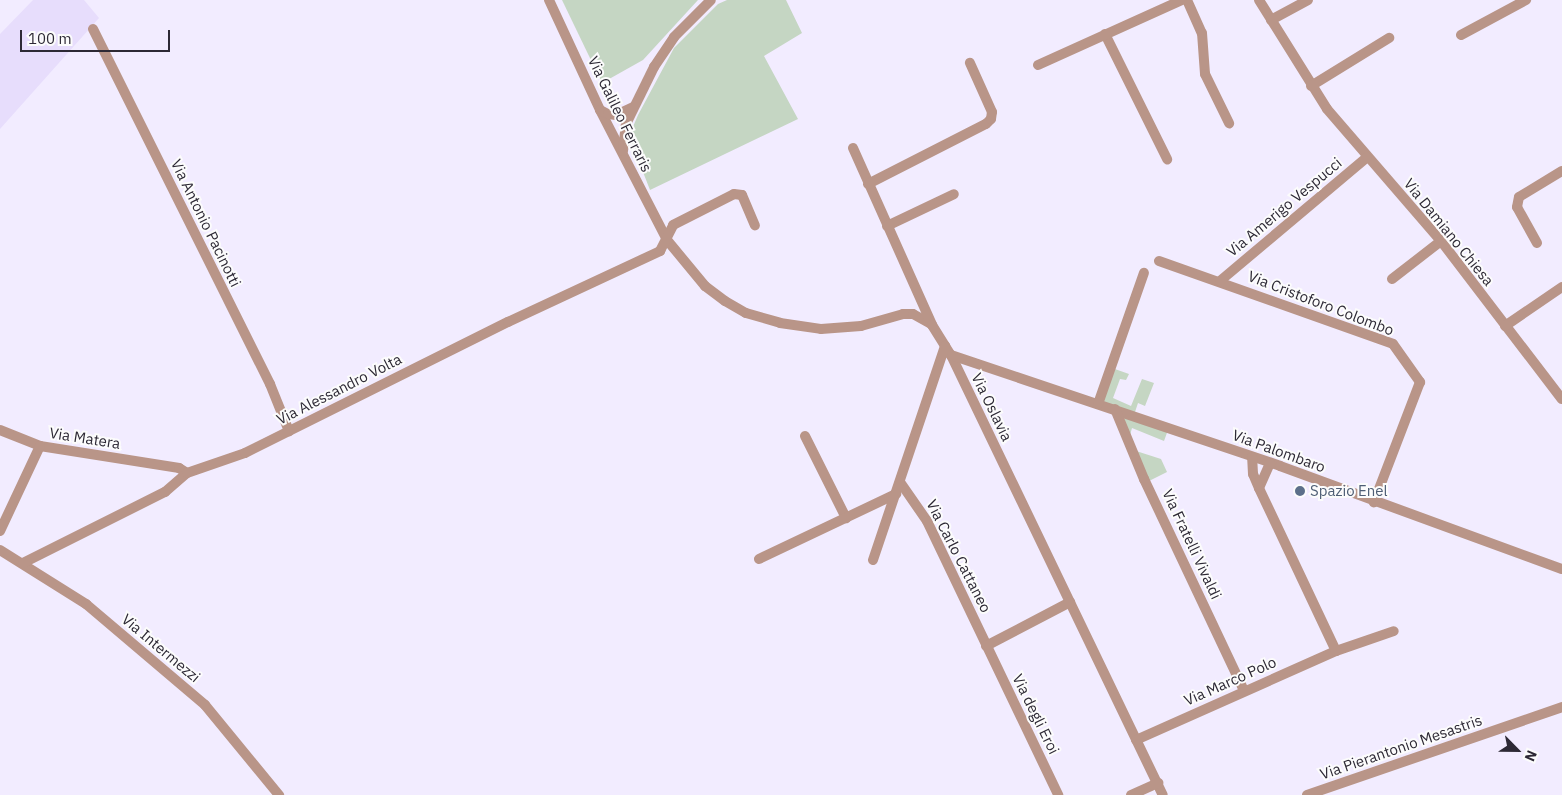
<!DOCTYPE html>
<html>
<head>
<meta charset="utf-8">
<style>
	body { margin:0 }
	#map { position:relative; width:1562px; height:795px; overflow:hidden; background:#f2ecff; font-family:"IBM Plex Sans",sans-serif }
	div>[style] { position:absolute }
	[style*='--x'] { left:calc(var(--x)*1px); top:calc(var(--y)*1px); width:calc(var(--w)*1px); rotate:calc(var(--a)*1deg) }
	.built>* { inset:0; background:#e7ddfc }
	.green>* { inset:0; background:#c5d6c3 }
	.minor>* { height:10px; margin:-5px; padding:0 5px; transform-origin:5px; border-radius:5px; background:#b99588 }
	.dots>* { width:14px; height:14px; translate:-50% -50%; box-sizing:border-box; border:2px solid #fcfcfc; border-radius:50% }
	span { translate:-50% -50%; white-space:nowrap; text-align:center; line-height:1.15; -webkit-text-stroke:4px #fcfcfc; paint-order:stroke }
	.street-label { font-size:15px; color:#2d2935 }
	.service-label { font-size:15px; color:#4e5e75 }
	.left { translate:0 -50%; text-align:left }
	.north { position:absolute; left:1492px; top:725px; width:50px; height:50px; -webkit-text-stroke:4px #fcfcfc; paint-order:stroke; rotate:113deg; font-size:14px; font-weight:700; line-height:20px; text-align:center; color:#2d2935 }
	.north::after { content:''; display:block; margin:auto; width:18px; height:22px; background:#2d2935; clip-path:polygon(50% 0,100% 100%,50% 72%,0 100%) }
	.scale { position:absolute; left:20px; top:30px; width:150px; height:22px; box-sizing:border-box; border:2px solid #2d2935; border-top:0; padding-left:6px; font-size:15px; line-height:18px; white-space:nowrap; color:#2d2935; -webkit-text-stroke:4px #fcfcfc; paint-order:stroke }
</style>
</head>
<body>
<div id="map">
	<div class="built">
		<div style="clip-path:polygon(33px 0,84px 0,99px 18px,0 129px,0 34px)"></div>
	</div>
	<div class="green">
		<div style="clip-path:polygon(562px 0,698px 0,643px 60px,602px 83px)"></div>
		<div style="clip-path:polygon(727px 0,786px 0,802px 33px,764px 56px,798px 119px,650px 190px,629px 136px,638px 115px,674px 48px,718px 4px)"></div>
		<div style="clip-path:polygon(1112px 368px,1129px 374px,1126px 380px,1120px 379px,1113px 398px,1131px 406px,1142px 379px,1154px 383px,1145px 406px,1138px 403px,1134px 415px,1099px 403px)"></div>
		<div style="clip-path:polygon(1116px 411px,1168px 430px,1164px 441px,1132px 428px,1129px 439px)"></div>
		<div style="clip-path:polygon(1133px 450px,1161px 459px,1167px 472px,1147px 482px)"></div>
	</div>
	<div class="minor">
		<div style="--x:549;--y:0;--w:121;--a:65.1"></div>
		<div style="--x:600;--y:110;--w:146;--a:62.7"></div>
		<div style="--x:667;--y:240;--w:60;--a:50.4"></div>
		<div style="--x:705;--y:286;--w:25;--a:37"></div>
		<div style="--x:725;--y:301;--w:24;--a:30"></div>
		<div style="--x:746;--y:313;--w:35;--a:16"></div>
		<div style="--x:780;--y:323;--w:41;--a:8.3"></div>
		<div style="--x:821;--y:329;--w:40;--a:-4.3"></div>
		<div style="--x:861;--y:326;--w:44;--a:-15.9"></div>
		<div style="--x:903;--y:314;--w:10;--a:0"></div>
		<div style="--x:913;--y:314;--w:21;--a:29"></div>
		<div style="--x:1187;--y:0;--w:36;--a:66"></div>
		<div style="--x:1202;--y:33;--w:41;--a:85.8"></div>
		<div style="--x:1205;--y:74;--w:55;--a:63.9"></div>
		<div style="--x:1259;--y:0;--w:128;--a:58"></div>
		<div style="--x:1327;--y:109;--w:174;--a:49.2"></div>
		<div style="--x:1441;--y:241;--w:199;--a:52.6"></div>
		<div style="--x:1271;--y:20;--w:42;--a:-28.4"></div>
		<div style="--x:93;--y:29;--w:397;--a:63.5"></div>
		<div style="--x:270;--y:384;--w:51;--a:68"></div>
		<div style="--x:1105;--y:34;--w:140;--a:63.6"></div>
		<div style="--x:1461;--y:35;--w:74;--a:-28.3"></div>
		<div style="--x:1038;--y:65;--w:158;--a:-24.3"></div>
		<div style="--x:1311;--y:86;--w:92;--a:-31.6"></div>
		<div style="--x:600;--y:110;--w:9;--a:27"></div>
		<div style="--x:608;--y:114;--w:8;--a:7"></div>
		<div style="--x:616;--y:115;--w:19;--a:-25"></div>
		<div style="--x:853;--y:148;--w:194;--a:65.9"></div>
		<div style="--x:932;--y:325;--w:36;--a:58"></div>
		<div style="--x:951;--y:355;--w:488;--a:64.3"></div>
		<div style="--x:623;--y:151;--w:27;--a:-84"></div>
		<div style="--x:626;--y:124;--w:64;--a:-63.8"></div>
		<div style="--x:654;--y:67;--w:36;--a:-56"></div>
		<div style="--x:674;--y:37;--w:52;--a:-45"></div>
		<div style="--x:868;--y:184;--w:132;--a:-27"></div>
		<div style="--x:986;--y:124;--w:7;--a:-45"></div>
		<div style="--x:991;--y:119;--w:7;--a:-82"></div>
		<div style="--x:992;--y:112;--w:54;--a:-114.2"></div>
		<div style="--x:887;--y:226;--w:74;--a:-25.5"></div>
		<div style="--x:1537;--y:243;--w:41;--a:-119.1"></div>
		<div style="--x:1517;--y:207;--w:10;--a:-79"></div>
		<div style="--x:1519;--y:197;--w:50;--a:-31.2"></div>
		<div style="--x:1159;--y:261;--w:248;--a:19.5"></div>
		<div style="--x:1393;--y:344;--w:47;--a:54.6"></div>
		<div style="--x:1420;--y:382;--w:129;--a:111"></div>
		<div style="--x:1392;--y:279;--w:62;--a:-37.8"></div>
		<div style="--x:1220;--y:281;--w:192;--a:-40.1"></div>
		<div style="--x:1505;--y:326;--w:69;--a:-34.4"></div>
		<div style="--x:951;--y:355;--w:347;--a:18.6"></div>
		<div style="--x:1280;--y:466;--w:300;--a:20.1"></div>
		<div style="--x:1098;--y:404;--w:139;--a:-70.7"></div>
		<div style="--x:1115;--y:409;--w:76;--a:67.5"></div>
		<div style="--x:1144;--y:479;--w:234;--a:64.7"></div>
		<div style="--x:0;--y:430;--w:43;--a:21.8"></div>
		<div style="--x:40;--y:446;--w:141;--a:9"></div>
		<div style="--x:179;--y:468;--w:9;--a:32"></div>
		<div style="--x:805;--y:436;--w:92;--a:63.4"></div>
		<div style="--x:900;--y:482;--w:47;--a:55.3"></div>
		<div style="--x:927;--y:521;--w:304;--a:64.4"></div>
		<div style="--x:1259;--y:488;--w:27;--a:-66"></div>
		<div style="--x:0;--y:531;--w:94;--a:-64.8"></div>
		<div style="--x:0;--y:550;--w:102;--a:32.1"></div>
		<div style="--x:86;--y:604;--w:156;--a:40.3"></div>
		<div style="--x:205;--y:705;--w:117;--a:50.6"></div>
		<div style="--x:759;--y:559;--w:152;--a:-25.4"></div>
		<div style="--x:873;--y:560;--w:226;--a:-71.4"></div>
		<div style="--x:23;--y:563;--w:159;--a:-26.6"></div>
		<div style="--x:165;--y:492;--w:29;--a:-41"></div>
		<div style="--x:187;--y:473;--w:61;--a:-19"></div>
		<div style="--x:245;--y:453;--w:294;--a:-26.5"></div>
		<div style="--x:508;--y:322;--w:168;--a:-25"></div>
		<div style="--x:660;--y:251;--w:29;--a:-63"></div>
		<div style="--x:673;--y:225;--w:68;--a:-26.9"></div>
		<div style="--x:734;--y:194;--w:8;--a:7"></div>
		<div style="--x:742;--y:195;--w:33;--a:67"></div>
		<div style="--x:986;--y:646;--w:95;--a:-27.6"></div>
		<div style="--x:1336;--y:651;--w:61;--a:-19"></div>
		<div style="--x:1136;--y:740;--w:219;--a:-24"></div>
		<div style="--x:1336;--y:651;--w:180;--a:-115.3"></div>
		<div style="--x:1259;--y:488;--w:15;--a:-113"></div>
		<div style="--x:1253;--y:474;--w:17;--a:-93"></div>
		<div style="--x:1131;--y:795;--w:30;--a:-24"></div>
		<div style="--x:1307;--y:795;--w:270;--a:-19"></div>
	</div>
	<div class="dots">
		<div style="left:1300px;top:491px;background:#5c6f8a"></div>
	</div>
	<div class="street-label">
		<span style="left:620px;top:114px;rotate:64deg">Via Galileo Ferraris</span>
		<span style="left:1284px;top:207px;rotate:-40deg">Via Amerigo Vespucci</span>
		<span style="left:206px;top:223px;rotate:64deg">Via Antonio Pacinotti</span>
		<span style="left:1449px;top:232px;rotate:51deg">Via Damiano Chiesa</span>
		<span style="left:1321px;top:303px;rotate:21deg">Via Cristoforo Colombo</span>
		<span style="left:339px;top:389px;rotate:-27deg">Via Alessandro Volta</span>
		<span style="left:992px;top:407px;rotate:64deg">Via Oslavia</span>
		<span style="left:85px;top:438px;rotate:9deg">Via Matera</span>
		<span style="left:1279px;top:451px;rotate:20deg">Via Palombaro</span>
		<span style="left:1192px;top:544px;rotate:65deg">Via Fratelli Vivaldi</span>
		<span style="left:959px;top:556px;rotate:63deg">Via Carlo Cattaneo</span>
		<span style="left:161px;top:648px;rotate:40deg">Via Intermezzi</span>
		<span style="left:1230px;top:681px;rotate:-24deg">Via Marco Polo</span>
		<span style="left:1036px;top:714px;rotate:64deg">Via degli Eroi</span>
		<span style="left:1401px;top:747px;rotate:-19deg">Via Pierantonio Mesastris</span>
	</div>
	<div class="service-label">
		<span class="left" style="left:1310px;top:491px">Spazio Enel</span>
	</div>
	<div class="north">N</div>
	<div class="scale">100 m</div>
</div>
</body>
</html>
